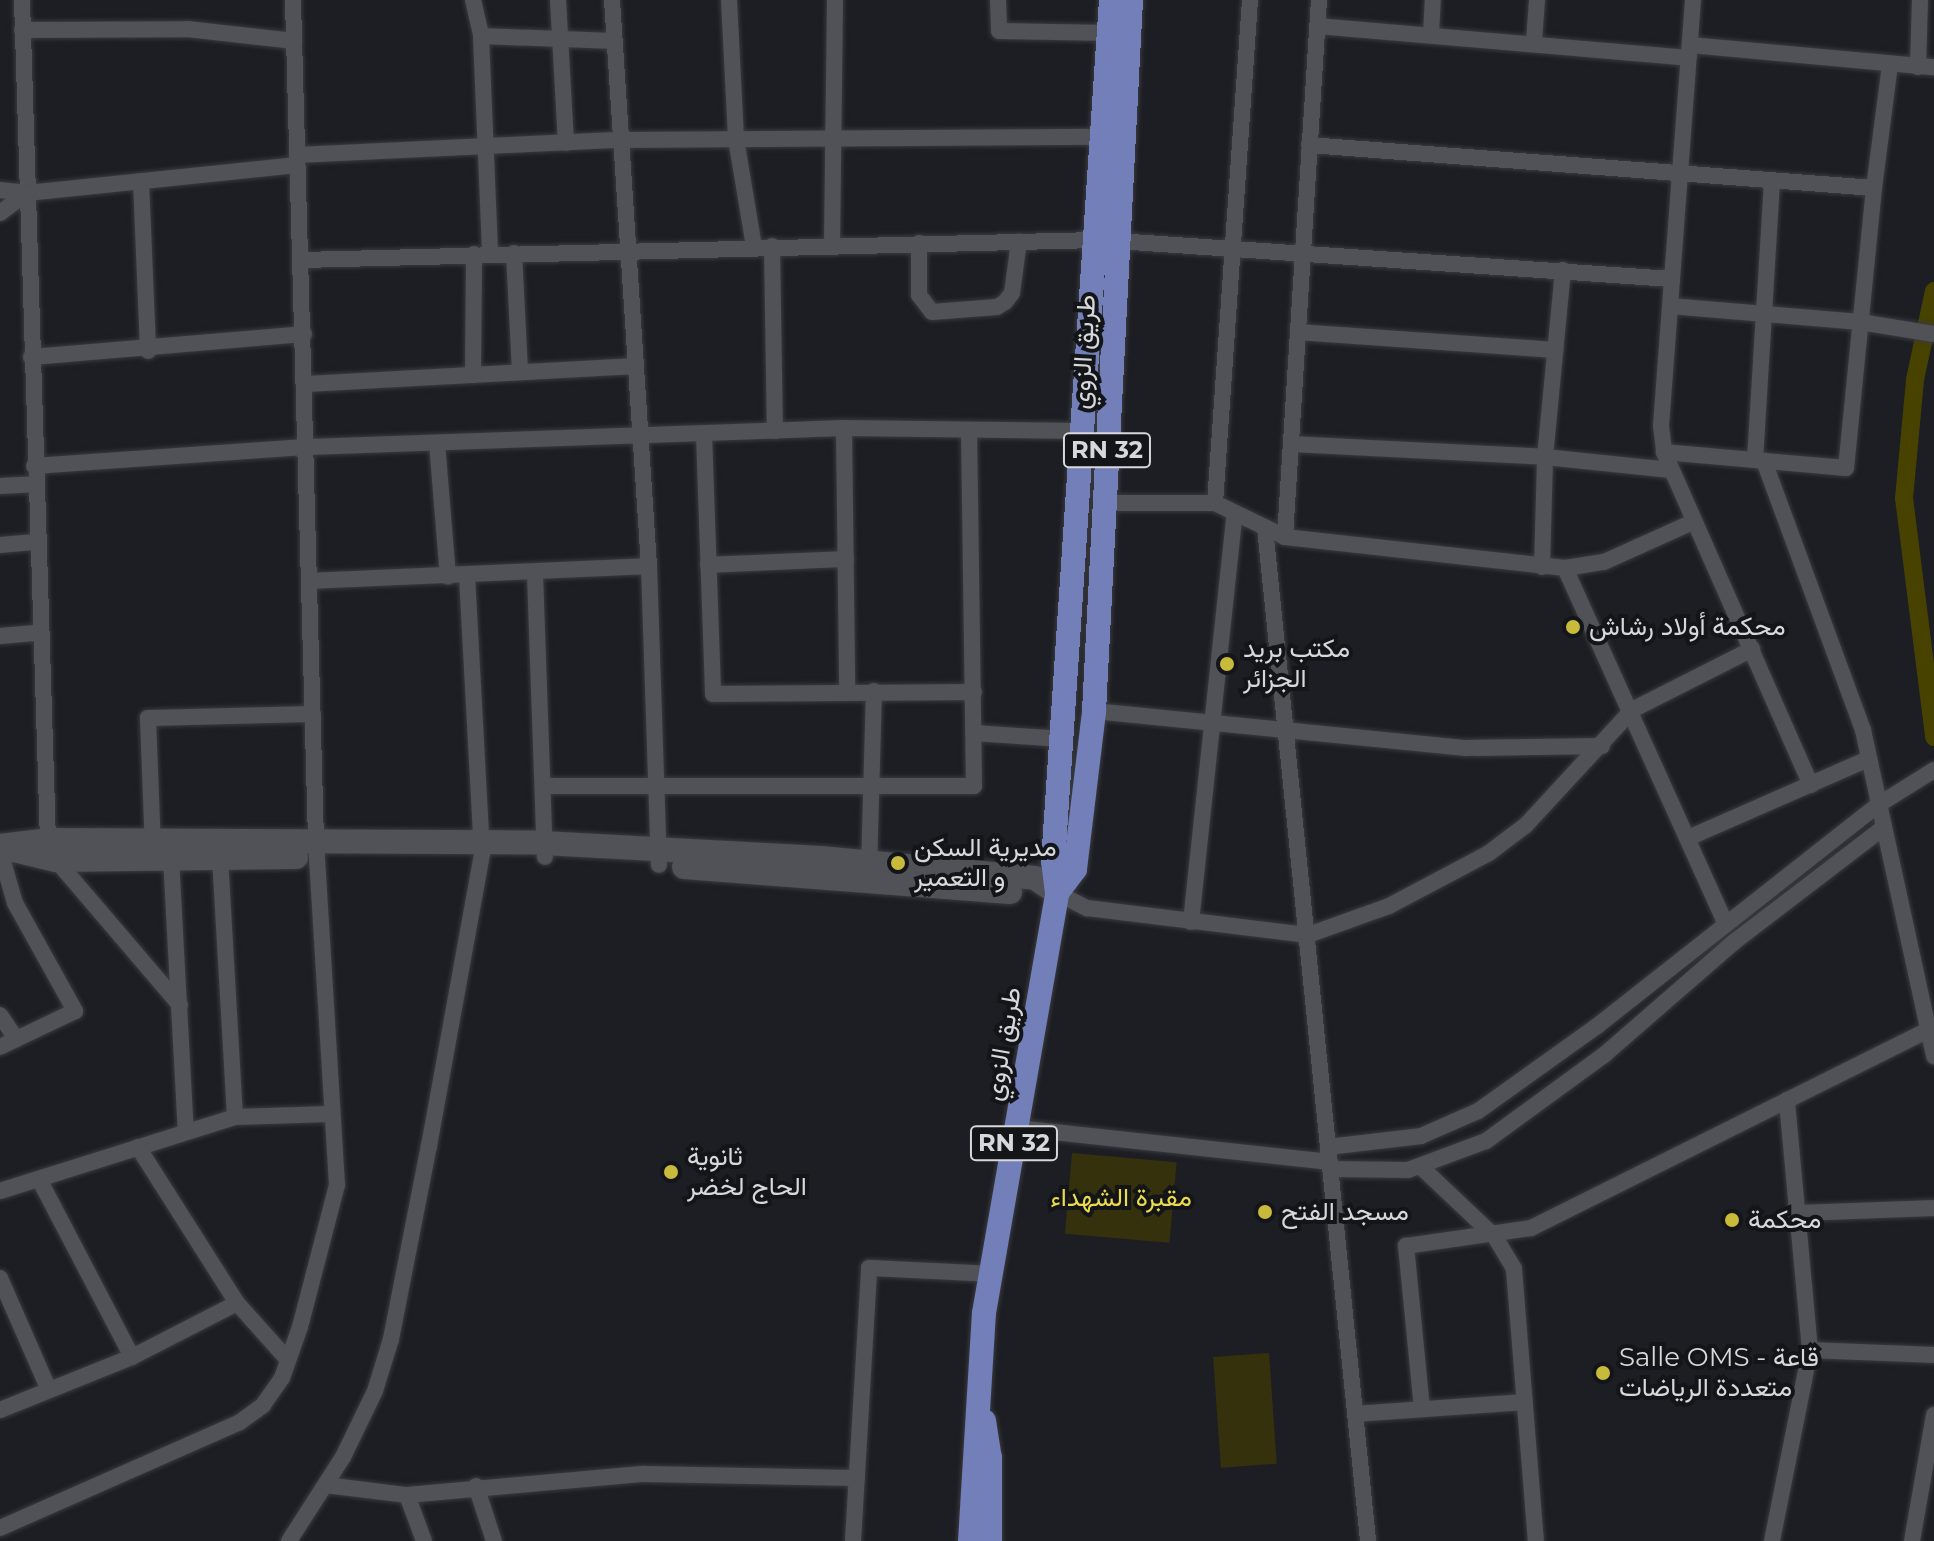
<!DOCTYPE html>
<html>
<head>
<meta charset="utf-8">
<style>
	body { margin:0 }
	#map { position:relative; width:1934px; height:1541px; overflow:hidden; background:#1d1e23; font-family:Montserrat,Vazirmatn,sans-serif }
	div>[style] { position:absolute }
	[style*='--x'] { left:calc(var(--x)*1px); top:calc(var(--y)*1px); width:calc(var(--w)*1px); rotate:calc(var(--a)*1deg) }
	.green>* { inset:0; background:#35310d; transform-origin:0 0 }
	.canal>* { height:18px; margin:-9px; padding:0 9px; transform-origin:9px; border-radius:9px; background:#484201 }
	.roads { filter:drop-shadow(0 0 2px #393a3e) drop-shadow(0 0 2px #393a3e) }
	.street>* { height:16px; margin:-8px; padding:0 8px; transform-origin:8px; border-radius:8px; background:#505257 }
	.secondary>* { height:24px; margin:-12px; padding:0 12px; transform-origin:12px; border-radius:12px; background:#505257 }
	.primary>* { height:24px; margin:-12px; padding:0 12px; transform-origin:12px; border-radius:12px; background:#727fb9 }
	.dots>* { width:22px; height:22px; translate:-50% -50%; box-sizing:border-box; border:4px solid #141519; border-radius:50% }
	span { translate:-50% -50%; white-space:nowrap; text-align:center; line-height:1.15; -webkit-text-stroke:8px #141519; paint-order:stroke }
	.shield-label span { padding:2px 6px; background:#141519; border:2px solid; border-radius:6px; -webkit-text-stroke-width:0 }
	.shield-label { font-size:24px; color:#d7d8db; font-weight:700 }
	.street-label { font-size:26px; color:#d7d8db }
	.poi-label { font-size:26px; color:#d7d8db }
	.left { translate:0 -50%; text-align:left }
	.park-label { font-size:26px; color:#ebdc4c }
</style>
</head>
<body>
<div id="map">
	<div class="green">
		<div style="left:1072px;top:1153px;width:105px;height:81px;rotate:5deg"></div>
		<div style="left:1269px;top:1353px;width:111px;height:56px;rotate:86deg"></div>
	</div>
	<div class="canal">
		<div style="--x:1934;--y:291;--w:91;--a:102.1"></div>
		<div style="--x:1915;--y:380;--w:119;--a:95.3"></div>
		<div style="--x:1904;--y:498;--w:241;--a:82.8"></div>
	</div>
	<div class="roads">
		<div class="street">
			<div style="--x:22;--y:0;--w:840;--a:88.23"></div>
			<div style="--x:473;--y:0;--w:37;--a:77"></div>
			<div style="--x:481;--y:36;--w:218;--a:87.6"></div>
			<div style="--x:558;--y:0;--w:143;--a:86.8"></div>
			<div style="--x:612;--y:0;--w:567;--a:86.26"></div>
			<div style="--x:649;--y:566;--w:299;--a:88.1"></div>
			<div style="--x:729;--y:0;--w:139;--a:87.1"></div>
			<div style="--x:736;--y:139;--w:109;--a:80.5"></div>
			<div style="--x:998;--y:0;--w:31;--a:88"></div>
			<div style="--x:999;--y:31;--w:110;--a:1"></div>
			<div style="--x:1693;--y:0;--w:427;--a:94.3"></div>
			<div style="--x:1661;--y:426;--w:26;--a:83"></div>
			<div style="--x:1664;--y:452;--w:364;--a:66.2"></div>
			<div style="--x:1317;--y:26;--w:373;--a:4.9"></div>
			<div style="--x:22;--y:30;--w:165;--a:-0.3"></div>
			<div style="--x:187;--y:29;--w:108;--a:6.4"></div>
			<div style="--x:1431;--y:34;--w:34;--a:-87"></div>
			<div style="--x:481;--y:36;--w:133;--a:2.2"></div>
			<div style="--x:1534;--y:41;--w:41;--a:-85.8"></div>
			<div style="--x:1690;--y:45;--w:245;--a:5.2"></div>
			<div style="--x:1918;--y:67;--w:67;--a:-88.3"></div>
			<div style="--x:1309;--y:145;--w:567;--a:4.35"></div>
			<div style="--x:1874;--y:188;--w:281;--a:95.7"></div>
			<div style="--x:1846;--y:468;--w:183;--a:-175"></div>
			<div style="--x:297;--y:155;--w:323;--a:-2.7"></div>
			<div style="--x:620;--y:140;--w:482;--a:-0.4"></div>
			<div style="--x:141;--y:181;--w:170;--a:87.6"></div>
			<div style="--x:1874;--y:188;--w:124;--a:-82.6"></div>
			<div style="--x:0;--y:190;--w:27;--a:6"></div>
			<div style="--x:27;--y:193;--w:272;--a:-5.9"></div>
			<div style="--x:0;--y:213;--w:34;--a:-37"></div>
			<div style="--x:1117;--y:241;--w:556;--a:3.92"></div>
			<div style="--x:919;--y:243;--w:52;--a:90"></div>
			<div style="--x:919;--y:295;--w:21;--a:53"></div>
			<div style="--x:932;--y:312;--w:65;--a:-4.4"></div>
			<div style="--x:997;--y:307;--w:9;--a:-32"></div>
			<div style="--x:1005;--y:302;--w:11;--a:-52"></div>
			<div style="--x:1012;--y:293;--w:52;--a:-82.3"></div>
			<div style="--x:832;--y:245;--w:245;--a:-89.3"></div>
			<div style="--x:772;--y:246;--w:185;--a:89.1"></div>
			<div style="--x:514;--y:253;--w:119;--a:87.1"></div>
			<div style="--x:301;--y:260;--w:795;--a:-1.44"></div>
			<div style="--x:1670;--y:306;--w:191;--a:4.8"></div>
			<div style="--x:1860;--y:322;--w:75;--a:9.2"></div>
			<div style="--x:1298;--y:332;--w:258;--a:4"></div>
			<div style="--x:31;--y:357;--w:274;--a:-4.8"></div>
			<div style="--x:473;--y:375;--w:121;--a:-89.5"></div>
			<div style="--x:305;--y:384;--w:328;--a:-3.1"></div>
			<div style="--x:844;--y:428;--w:263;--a:89.3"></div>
			<div style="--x:704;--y:434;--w:260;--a:88"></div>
			<div style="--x:713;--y:694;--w:261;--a:-0.4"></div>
			<div style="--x:437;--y:443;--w:134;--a:85.3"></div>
			<div style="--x:1291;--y:444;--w:254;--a:2.9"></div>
			<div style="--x:1545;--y:457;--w:126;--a:5.9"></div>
			<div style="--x:1755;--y:460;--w:280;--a:-86.5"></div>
			<div style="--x:1764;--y:461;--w:287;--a:69.8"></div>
			<div style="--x:1863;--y:730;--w:334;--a:77.7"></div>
			<div style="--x:34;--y:466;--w:275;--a:-4"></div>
			<div style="--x:308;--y:447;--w:536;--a:-2.03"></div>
			<div style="--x:844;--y:428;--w:241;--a:0.7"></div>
			<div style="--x:0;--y:486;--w:34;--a:-3"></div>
			<div style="--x:1104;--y:503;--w:111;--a:0"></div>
			<div style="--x:1215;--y:503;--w:78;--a:25.9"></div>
			<div style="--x:1285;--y:537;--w:282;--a:6.3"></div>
			<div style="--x:1565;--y:568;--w:39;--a:-9"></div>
			<div style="--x:1604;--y:562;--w:98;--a:-24.2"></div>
			<div style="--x:1215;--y:503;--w:504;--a:-86.02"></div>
			<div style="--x:1265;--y:528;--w:1018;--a:84.19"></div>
			<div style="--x:1285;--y:537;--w:538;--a:-86.38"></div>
			<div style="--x:0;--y:545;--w:36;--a:-5"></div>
			<div style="--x:708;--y:565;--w:138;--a:-2.5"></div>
			<div style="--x:1542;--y:567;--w:110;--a:-88.4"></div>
			<div style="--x:1545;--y:457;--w:188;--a:-84.5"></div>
			<div style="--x:1565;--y:568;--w:389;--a:65.7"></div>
			<div style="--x:535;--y:574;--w:283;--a:88"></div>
			<div style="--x:310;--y:581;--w:339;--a:-2.5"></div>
			<div style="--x:0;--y:636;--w:38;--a:-5"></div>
			<div style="--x:1094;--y:711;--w:374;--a:5.7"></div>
			<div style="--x:1466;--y:748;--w:136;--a:-0.8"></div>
			<div style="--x:974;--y:733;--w:89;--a:3.9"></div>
			<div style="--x:545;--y:786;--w:429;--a:0"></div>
			<div style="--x:974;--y:786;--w:356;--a:-90.8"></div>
			<div style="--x:1688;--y:838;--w:197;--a:-23.7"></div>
			<div style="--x:153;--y:849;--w:131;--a:-92.2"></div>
			<div style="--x:148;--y:718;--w:165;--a:-1.4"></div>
			<div style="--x:0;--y:851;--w:54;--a:73.9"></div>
			<div style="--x:15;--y:903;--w:124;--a:60.9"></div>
			<div style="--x:75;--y:1011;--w:83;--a:154.4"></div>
			<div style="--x:220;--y:857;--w:260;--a:86.7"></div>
			<div style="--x:171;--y:858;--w:274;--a:86.9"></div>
			<div style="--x:56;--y:860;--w:191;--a:49.5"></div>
			<div style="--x:869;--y:869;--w:178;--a:-88.4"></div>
			<div style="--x:1057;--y:893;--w:34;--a:27"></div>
			<div style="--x:1087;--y:908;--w:223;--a:7"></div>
			<div style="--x:1308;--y:935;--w:86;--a:-19.7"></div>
			<div style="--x:1389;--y:906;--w:113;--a:-27.9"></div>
			<div style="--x:1489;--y:853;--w:46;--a:-37.1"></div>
			<div style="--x:1526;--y:825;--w:156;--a:-47.3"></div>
			<div style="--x:1632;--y:710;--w:135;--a:-26.9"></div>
			<div style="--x:1191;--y:922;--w:411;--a:-83.9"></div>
			<div style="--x:0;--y:1015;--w:29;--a:56"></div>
			<div style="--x:1017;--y:1128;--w:315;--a:6.2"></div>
			<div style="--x:138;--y:1147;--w:185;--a:57.6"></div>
			<div style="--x:1328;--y:1147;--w:94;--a:-6.7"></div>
			<div style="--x:1421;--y:1136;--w:62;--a:-23.7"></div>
			<div style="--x:1478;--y:1111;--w:146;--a:-35.5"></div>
			<div style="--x:1597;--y:1026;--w:357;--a:-38.2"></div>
			<div style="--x:1878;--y:805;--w:66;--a:-32"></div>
			<div style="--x:1420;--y:1166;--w:103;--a:43.4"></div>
			<div style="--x:1495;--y:1237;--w:37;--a:59"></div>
			<div style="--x:1514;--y:1269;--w:273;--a:85.4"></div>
			<div style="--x:1331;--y:1169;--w:77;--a:0.7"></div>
			<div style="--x:1408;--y:1170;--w:83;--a:-20.4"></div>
			<div style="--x:1486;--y:1141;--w:146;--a:-36.1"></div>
			<div style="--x:1604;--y:1055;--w:172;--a:-41"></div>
			<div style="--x:1734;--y:942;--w:188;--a:-37.4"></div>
			<div style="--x:39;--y:1179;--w:201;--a:62.4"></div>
			<div style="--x:0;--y:1191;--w:246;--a:-17.5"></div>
			<div style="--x:235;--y:1117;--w:95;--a:-1.8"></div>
			<div style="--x:1800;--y:1213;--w:134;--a:-2.1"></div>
			<div style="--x:0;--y:1278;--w:122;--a:66.4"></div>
			<div style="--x:1810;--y:1350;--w:124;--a:2.3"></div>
			<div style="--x:1422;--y:1409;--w:164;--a:-95.6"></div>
			<div style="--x:1406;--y:1246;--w:126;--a:-8.2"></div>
			<div style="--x:1531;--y:1228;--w:447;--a:-26.5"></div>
			<div style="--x:0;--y:1410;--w:142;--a:-21.9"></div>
			<div style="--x:132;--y:1357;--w:118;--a:-27.2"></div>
			<div style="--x:237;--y:1303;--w:76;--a:48.2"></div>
			<div style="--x:1355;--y:1414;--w:170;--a:-4"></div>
			<div style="--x:325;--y:1485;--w:83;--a:7"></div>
			<div style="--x:407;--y:1495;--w:238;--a:-5.1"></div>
			<div style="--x:644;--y:1474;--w:213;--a:1.1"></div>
			<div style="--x:476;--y:1486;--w:58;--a:71.9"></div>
			<div style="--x:407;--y:1495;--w:49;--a:69.7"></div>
			<div style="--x:0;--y:1528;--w:262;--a:-23.8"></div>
			<div style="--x:240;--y:1422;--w:29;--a:-36"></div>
			<div style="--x:263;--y:1405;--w:33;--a:-55"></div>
			<div style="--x:282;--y:1378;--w:54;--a:-70.6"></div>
			<div style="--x:300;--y:1327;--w:147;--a:-75.4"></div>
			<div style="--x:337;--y:1185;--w:346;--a:-93.5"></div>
			<div style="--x:316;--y:840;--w:840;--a:-91.57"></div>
			<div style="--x:289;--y:1541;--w:100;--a:-57.3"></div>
			<div style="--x:343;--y:1457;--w:73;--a:-64.1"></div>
			<div style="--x:375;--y:1391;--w:54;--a:-72.9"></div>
			<div style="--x:391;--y:1339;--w:197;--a:-78.9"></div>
			<div style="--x:429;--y:1146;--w:298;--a:-79.7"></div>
			<div style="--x:482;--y:853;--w:278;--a:-93.1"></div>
			<div style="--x:853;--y:1541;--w:273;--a:-86.6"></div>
			<div style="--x:869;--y:1268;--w:122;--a:2.8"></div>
			<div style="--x:1772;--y:1541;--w:195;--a:-78.7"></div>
			<div style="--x:1810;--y:1350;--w:251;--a:-95.3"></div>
			<div style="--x:1912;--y:1541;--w:128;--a:-80.1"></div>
		</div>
		<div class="secondary">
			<div style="--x:0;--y:846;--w:48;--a:-7.1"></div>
			<div style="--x:48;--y:840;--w:495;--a:0.3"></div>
			<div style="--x:543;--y:843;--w:278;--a:3.1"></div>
			<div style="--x:821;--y:858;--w:215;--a:5.3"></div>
			<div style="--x:1035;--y:878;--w:27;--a:34"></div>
			<div style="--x:14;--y:850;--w:43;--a:13.4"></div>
			<div style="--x:56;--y:860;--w:240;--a:-0.7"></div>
			<div style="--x:684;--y:867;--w:327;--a:4.4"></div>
		</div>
		<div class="primary">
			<div style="--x:1057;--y:893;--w:30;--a:-53"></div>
			<div style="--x:1075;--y:869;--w:159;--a:-83.1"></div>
			<div style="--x:1094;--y:711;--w:712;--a:-87.02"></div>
			<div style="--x:984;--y:1421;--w:36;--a:81"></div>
			<div style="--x:990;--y:1457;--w:84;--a:90"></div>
			<div style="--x:970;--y:1541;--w:228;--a:-86.5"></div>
			<div style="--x:984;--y:1313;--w:426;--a:-80.1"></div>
			<div style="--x:1057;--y:893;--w:31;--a:-97"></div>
			<div style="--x:1053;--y:862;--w:864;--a:-86.15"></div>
		</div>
	</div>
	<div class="dots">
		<div style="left:1573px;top:627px;background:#c8bb3b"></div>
		<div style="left:1227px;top:664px;background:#c8bb3b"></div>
		<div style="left:898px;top:863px;background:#c8bb3b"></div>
		<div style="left:671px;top:1172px;background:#c8bb3b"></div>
		<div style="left:1265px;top:1212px;background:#c8bb3b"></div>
		<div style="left:1732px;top:1220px;background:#c8bb3b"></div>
		<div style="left:1603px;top:1373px;background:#c8bb3b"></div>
	</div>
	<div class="shield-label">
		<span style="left:1107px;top:450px">RN 32</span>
		<span style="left:1014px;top:1143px">RN 32</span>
	</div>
	<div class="street-label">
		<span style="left:1084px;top:352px;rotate:-87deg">طريق الزوي</span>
		<span style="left:1003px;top:1044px;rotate:-80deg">طريق الزوي</span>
	</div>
	<div class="poi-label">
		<span class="left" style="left:1589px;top:627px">محكمة أولاد رشاش</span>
		<span class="left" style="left:1243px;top:664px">مكتب بريد<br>الجزائر</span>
		<span class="left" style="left:914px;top:863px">مديرية السكن<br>و التعمير</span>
		<span class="left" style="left:687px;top:1172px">ثانوية<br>الحاج لخضر</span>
		<span class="left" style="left:1281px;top:1212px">مسجد الفتح</span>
		<span class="left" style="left:1748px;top:1220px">محكمة</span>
		<span class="left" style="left:1619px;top:1373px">Salle OMS - قاعة<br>متعددة الرياضات</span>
	</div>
	<div class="park-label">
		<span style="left:1121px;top:1198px">مقبرة الشهداء</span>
	</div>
</div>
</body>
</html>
